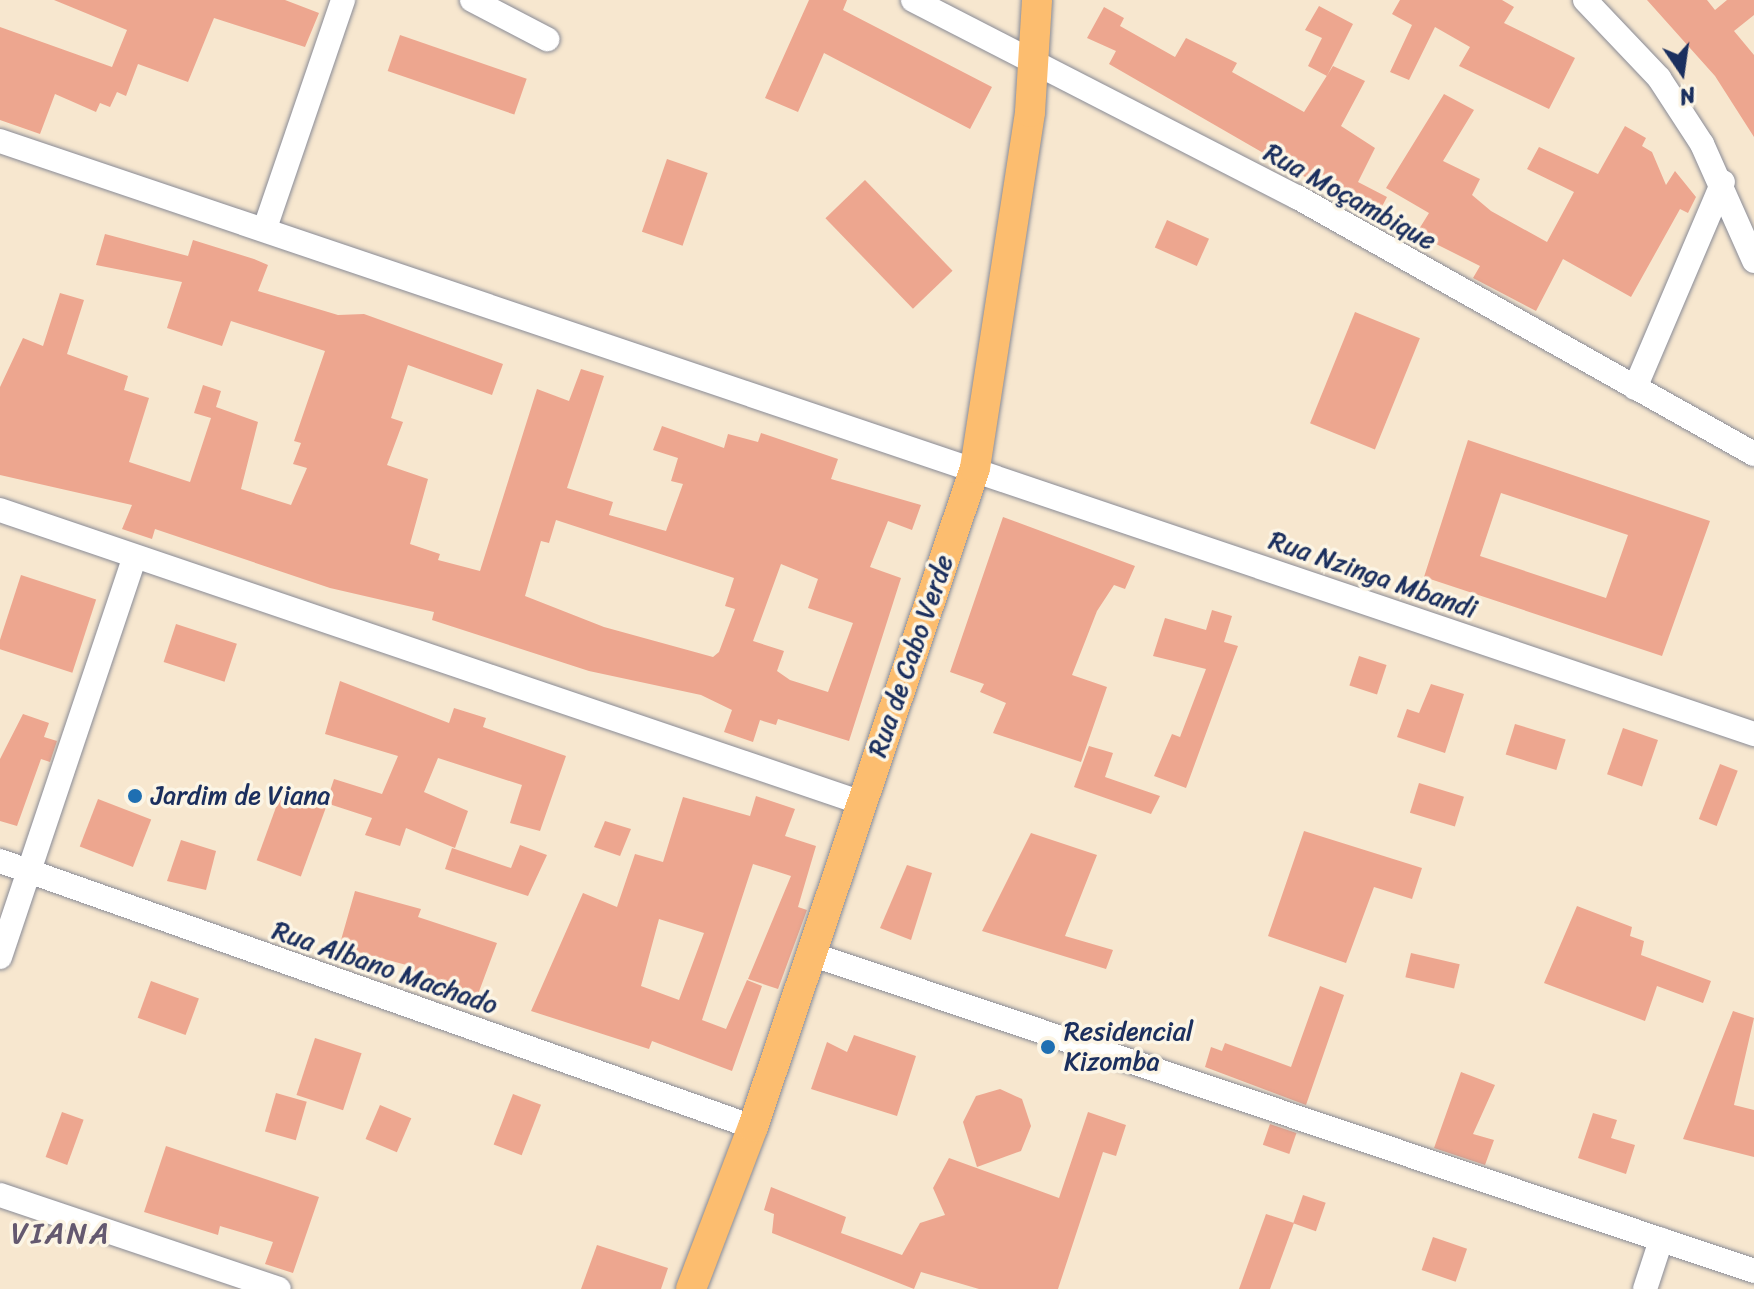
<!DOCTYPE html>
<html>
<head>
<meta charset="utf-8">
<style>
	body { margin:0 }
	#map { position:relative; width:1754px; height:1289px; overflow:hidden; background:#f7e7cf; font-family:Sriracha,sans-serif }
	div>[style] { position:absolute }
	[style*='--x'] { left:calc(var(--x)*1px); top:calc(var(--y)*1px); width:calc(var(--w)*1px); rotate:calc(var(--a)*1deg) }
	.building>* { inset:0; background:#eda68f; transform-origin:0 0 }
	.roads { filter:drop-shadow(0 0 2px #898b96) drop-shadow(0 0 2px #898b96) }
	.minor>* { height:24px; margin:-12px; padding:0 12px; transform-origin:12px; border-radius:12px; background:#fff }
	.major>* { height:30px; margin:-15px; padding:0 15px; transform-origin:15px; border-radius:15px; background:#fcbd6f }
	.dots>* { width:22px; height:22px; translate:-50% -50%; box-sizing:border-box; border:4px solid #fcf5e5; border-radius:50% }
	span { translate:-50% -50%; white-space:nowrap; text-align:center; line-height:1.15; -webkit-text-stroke:7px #fcf5e5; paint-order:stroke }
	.street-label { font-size:26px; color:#1b2f5e }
	.poi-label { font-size:26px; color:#1b2f5e }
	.left { translate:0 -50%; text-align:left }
	.quarter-label { font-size:30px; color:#64596f; letter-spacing:2px }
	.north { position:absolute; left:1642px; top:32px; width:80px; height:80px; -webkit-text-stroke:6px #fcf5e5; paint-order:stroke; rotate:167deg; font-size:22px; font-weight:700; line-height:32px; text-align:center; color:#1b2f5e }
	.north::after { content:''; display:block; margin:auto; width:28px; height:36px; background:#1b2f5e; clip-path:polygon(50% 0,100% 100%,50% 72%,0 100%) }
</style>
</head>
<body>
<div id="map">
	<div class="building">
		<div style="clip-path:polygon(54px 0,285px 0,319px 13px,305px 47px,214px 18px,188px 82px,138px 64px,126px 96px,117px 92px,110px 107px,100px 103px,96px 112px,55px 94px,40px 134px,0 120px,0 27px,112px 67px,127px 30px)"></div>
		<div style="clip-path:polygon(809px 0,847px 0,843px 10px,992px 87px,970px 129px,824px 53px,798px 112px,765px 98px)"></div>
		<div style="clip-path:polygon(1400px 0,1502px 0,1514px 7px,1504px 23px,1575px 58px,1549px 109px,1459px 66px,1470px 47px,1435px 27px,1409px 80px,1390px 72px,1412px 25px,1392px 14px)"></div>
		<div style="clip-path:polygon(1647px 0,1707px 0,1715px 10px,1727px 0,1754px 0,1754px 15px,1734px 31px,1754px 55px,1754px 137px,1715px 76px)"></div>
		<div style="clip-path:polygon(1319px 6px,1353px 24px,1327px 76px,1308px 66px,1322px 38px,1305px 30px)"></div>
		<div style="clip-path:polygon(1104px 7px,1124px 18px,1120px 26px,1175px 57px,1186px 38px,1237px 63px,1232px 72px,1304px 112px,1333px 66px,1365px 81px,1341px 126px,1375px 148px,1358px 182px,1387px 197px,1376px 218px,1109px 64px,1116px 51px,1087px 38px)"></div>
		<div style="left:400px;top:35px;width:134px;height:38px;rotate:19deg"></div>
		<div style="clip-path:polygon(1444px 94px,1474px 110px,1443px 161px,1480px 179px,1472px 195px,1491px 211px,1547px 242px,1574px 192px,1527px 169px,1539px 147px,1598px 174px,1625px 126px,1646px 138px,1642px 146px,1652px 152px,1666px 185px,1675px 171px,1696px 197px,1688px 213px,1680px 209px,1631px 297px,1563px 259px,1536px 311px,1473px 278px,1480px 266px,1416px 234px,1429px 213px,1386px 188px)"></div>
		<div style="left:667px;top:159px;width:43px;height:77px;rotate:19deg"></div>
		<div style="left:865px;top:180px;width:126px;height:55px;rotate:46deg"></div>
		<div style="left:1167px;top:220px;width:46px;height:30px;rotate:24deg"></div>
		<div style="clip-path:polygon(evenodd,105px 234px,188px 256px,193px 240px,254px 259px,268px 265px,258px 291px,338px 315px,364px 314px,503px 364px,492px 395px,408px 365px,391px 418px,403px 422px,387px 465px,428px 479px,410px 544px,440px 554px,438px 560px,480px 571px,537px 389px,569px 401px,581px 369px,604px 376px,567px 488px,613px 502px,609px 515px,666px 531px,683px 484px,671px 481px,678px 458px,653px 450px,662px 426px,724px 448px,728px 434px,758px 442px,761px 433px,838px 459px,831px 479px,921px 505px,912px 530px,888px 521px,870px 567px,901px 578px,849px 741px,778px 719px,776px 725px,760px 720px,753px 742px,724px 732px,732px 710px,701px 695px,589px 671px,432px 620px,434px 612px,330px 588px,155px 529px,152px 539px,122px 529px,132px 505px,0 475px,0 387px,23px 338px,43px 346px,60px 293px,84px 300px,67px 354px,128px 376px,124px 390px,149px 398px,129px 462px,190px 482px,211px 418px,194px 413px,203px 385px,221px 391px,216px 407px,258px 422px,241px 489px,291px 505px,307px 468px,293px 464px,301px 443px,294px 441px,325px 351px,231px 321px,222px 346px,167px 328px,182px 282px,96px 265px,105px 234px,556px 520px,734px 578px,725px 606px,735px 609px,719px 652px,713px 657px,604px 627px,525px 596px,541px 541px,549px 543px,556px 520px,105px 234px,781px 564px,818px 579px,808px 608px,853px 623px,828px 692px,790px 680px,777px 671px,784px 651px,753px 641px,781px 564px)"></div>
		<div style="left:1355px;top:312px;width:70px;height:120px;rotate:22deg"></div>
		<div style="clip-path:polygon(evenodd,1468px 440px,1710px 521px,1662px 656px,1424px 577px,1468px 440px,1501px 493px,1628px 535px,1606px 598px,1480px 556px,1501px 493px)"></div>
		<div style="clip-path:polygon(1003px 517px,1135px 566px,1125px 589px,1114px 585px,1097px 611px,1072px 675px,1107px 687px,1081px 762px,993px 733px,1006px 703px,980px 692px,984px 684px,950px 672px)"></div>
		<div style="left:21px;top:575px;width:79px;height:77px;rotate:18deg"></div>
		<div style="clip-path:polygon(1212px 610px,1232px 616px,1224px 642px,1238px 646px,1186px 788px,1154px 776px,1172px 734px,1180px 737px,1206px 669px,1153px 656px,1165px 618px,1206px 630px)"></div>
		<div style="left:176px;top:624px;width:64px;height:40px;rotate:18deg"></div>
		<div style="left:1359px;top:656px;width:29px;height:31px;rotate:18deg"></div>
		<div style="clip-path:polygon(340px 681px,449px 723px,454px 708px,486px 718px,483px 727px,566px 756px,540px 831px,510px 823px,522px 785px,438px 758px,424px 792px,468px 811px,455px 848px,406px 828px,400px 846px,365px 835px,372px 818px,326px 803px,334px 779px,382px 794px,398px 756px,325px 734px)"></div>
		<div style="clip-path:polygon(1431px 684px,1464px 694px,1445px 753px,1397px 737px,1407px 709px,1419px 713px)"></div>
		<div style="clip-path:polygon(23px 714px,49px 723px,44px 737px,57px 741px,50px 762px,41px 759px,17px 826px,0 821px,0 759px)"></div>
		<div style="left:1515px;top:724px;width:53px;height:32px;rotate:17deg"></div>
		<div style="left:1623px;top:728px;width:37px;height:49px;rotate:19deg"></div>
		<div style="clip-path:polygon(1089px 746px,1113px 753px,1105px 777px,1160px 796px,1151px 814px,1074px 787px)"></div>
		<div style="left:1720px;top:764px;width:19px;height:59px;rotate:21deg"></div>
		<div style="left:1419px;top:783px;width:47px;height:31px;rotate:17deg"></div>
		<div style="left:283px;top:788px;width:47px;height:77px;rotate:20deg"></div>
		<div style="clip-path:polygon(evenodd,756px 796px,795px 809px,785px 836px,816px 846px,798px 907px,807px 910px,778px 989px,748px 979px,791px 876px,753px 864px,702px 1020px,726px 1029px,747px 980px,762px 986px,732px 1071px,652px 1041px,649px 1049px,531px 1011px,583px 893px,617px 907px,635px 854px,663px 862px,683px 797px,750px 816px,756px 796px,659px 919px,704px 933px,679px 1000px,641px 986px,659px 919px)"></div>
		<div style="left:98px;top:799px;width:57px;height:51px;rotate:21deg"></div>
		<div style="clip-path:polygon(605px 821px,631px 829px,620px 856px,594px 847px)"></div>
		<div style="clip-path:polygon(1304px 831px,1422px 868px,1412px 899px,1374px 887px,1346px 963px,1268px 936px)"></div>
		<div style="clip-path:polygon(1031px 833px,1097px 855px,1065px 936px,1113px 950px,1106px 969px,982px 931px)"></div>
		<div style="clip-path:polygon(181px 840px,216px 851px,206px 890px,167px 881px)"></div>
		<div style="clip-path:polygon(520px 845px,547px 855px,528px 896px,445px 869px,452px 848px,511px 868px)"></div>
		<div style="clip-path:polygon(907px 865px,932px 873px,911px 940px,880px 928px)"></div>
		<div style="clip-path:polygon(355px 891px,421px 909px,418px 917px,497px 943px,477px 997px,410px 976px,414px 967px,339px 947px)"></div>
		<div style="clip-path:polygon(1577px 906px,1632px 927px,1630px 936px,1644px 941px,1641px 955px,1711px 981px,1703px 1003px,1657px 986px,1645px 1021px,1544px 983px)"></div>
		<div style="left:1411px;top:953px;width:50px;height:25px;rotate:13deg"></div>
		<div style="left:151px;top:981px;width:51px;height:39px;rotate:20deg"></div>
		<div style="clip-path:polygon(1320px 986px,1344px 995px,1306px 1105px,1205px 1067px,1211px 1047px,1222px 1051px,1225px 1043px,1291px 1067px)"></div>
		<div style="clip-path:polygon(1733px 1011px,1754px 1018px,1734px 1105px,1754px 1110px,1754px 1157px,1683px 1139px)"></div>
		<div style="clip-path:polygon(854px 1035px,916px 1056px,897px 1116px,811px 1089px,827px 1042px,847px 1052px)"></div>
		<div style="left:315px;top:1038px;width:49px;height:60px;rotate:18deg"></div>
		<div style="clip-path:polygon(1461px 1072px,1495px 1085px,1473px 1134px,1494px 1140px,1485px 1165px,1434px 1148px)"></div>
		<div style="clip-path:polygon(1000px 1089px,1022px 1099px,1031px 1126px,1021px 1151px,977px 1167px,963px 1122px,976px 1096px)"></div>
		<div style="left:276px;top:1093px;width:32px;height:40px;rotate:16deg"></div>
		<div style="left:513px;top:1094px;width:30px;height:54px;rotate:21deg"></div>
		<div style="left:380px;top:1105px;width:34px;height:37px;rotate:23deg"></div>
		<div style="left:62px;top:1112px;width:23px;height:48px;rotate:20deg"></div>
		<div style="clip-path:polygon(1088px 1112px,1126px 1125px,1116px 1156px,1103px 1152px,1058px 1289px,979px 1289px,921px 1272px,914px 1289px,772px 1233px,774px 1214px,764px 1210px,771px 1187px,846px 1217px,841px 1233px,902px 1255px,920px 1223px,945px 1215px,933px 1188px,949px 1158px,1059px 1198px)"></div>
		<div style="clip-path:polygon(1593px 1113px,1617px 1120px,1611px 1138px,1635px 1145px,1626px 1174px,1578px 1158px)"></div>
		<div style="left:1270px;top:1124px;width:28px;height:22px;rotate:19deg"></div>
		<div style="clip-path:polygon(166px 1146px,319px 1197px,293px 1273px,265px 1264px,273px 1242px,220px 1226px,218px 1235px,144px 1212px)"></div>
		<div style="left:1303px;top:1195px;width:24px;height:30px;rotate:19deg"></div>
		<div style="clip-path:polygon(1266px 1214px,1294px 1223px,1270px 1289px,1239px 1289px)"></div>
		<div style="left:1433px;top:1237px;width:36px;height:35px;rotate:19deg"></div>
		<div style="clip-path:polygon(597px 1245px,668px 1268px,661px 1289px,581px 1289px)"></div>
	</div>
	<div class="roads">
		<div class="minor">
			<div style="--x:472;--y:0;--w:85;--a:27.5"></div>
			<div style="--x:913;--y:0;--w:432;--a:27.2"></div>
			<div style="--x:1297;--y:197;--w:524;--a:29.35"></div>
			<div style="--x:1585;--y:0;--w:108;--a:46.5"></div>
			<div style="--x:1659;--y:78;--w:79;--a:56.9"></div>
			<div style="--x:1702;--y:144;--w:128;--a:66"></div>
			<div style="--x:0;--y:141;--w:1852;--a:18.68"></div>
			<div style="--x:265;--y:228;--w:241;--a:-71.1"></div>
			<div style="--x:1635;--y:388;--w:224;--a:-66.9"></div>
			<div style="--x:0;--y:510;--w:910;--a:18.77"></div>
			<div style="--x:0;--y:861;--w:799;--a:19.46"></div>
			<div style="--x:811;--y:954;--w:995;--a:18.58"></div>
			<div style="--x:0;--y:957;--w:420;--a:-71.4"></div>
			<div style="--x:0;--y:1195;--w:294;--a:18.6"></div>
			<div style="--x:1645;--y:1289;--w:52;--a:-71.9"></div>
		</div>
		<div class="major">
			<div style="--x:691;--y:1289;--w:173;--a:-69.1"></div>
			<div style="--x:753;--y:1127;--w:695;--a:-71.38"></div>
			<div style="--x:975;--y:468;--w:360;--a:-81.2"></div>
			<div style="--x:1030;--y:112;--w:112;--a:-86.4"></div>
		</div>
	</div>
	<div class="dots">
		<div style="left:135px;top:796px;background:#1f6fb2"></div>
		<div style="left:1048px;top:1047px;background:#1f6fb2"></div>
	</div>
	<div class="street-label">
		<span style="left:1350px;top:197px;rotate:29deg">Rua Moçambique</span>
		<span style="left:1373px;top:575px;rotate:19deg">Rua Nzinga Mbandi</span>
		<span style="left:911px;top:656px;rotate:-71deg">Rua de Cabo Verde</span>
		<span style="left:385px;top:968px;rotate:19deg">Rua Albano Machado</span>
	</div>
	<div class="poi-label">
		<span class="left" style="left:151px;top:796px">Jardim de Viana</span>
		<span class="left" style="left:1064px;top:1047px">Residencial<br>Kizomba</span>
	</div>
	<div class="quarter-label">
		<span style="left:61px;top:1233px">VIANA</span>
	</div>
	<div class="north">N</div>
</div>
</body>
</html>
